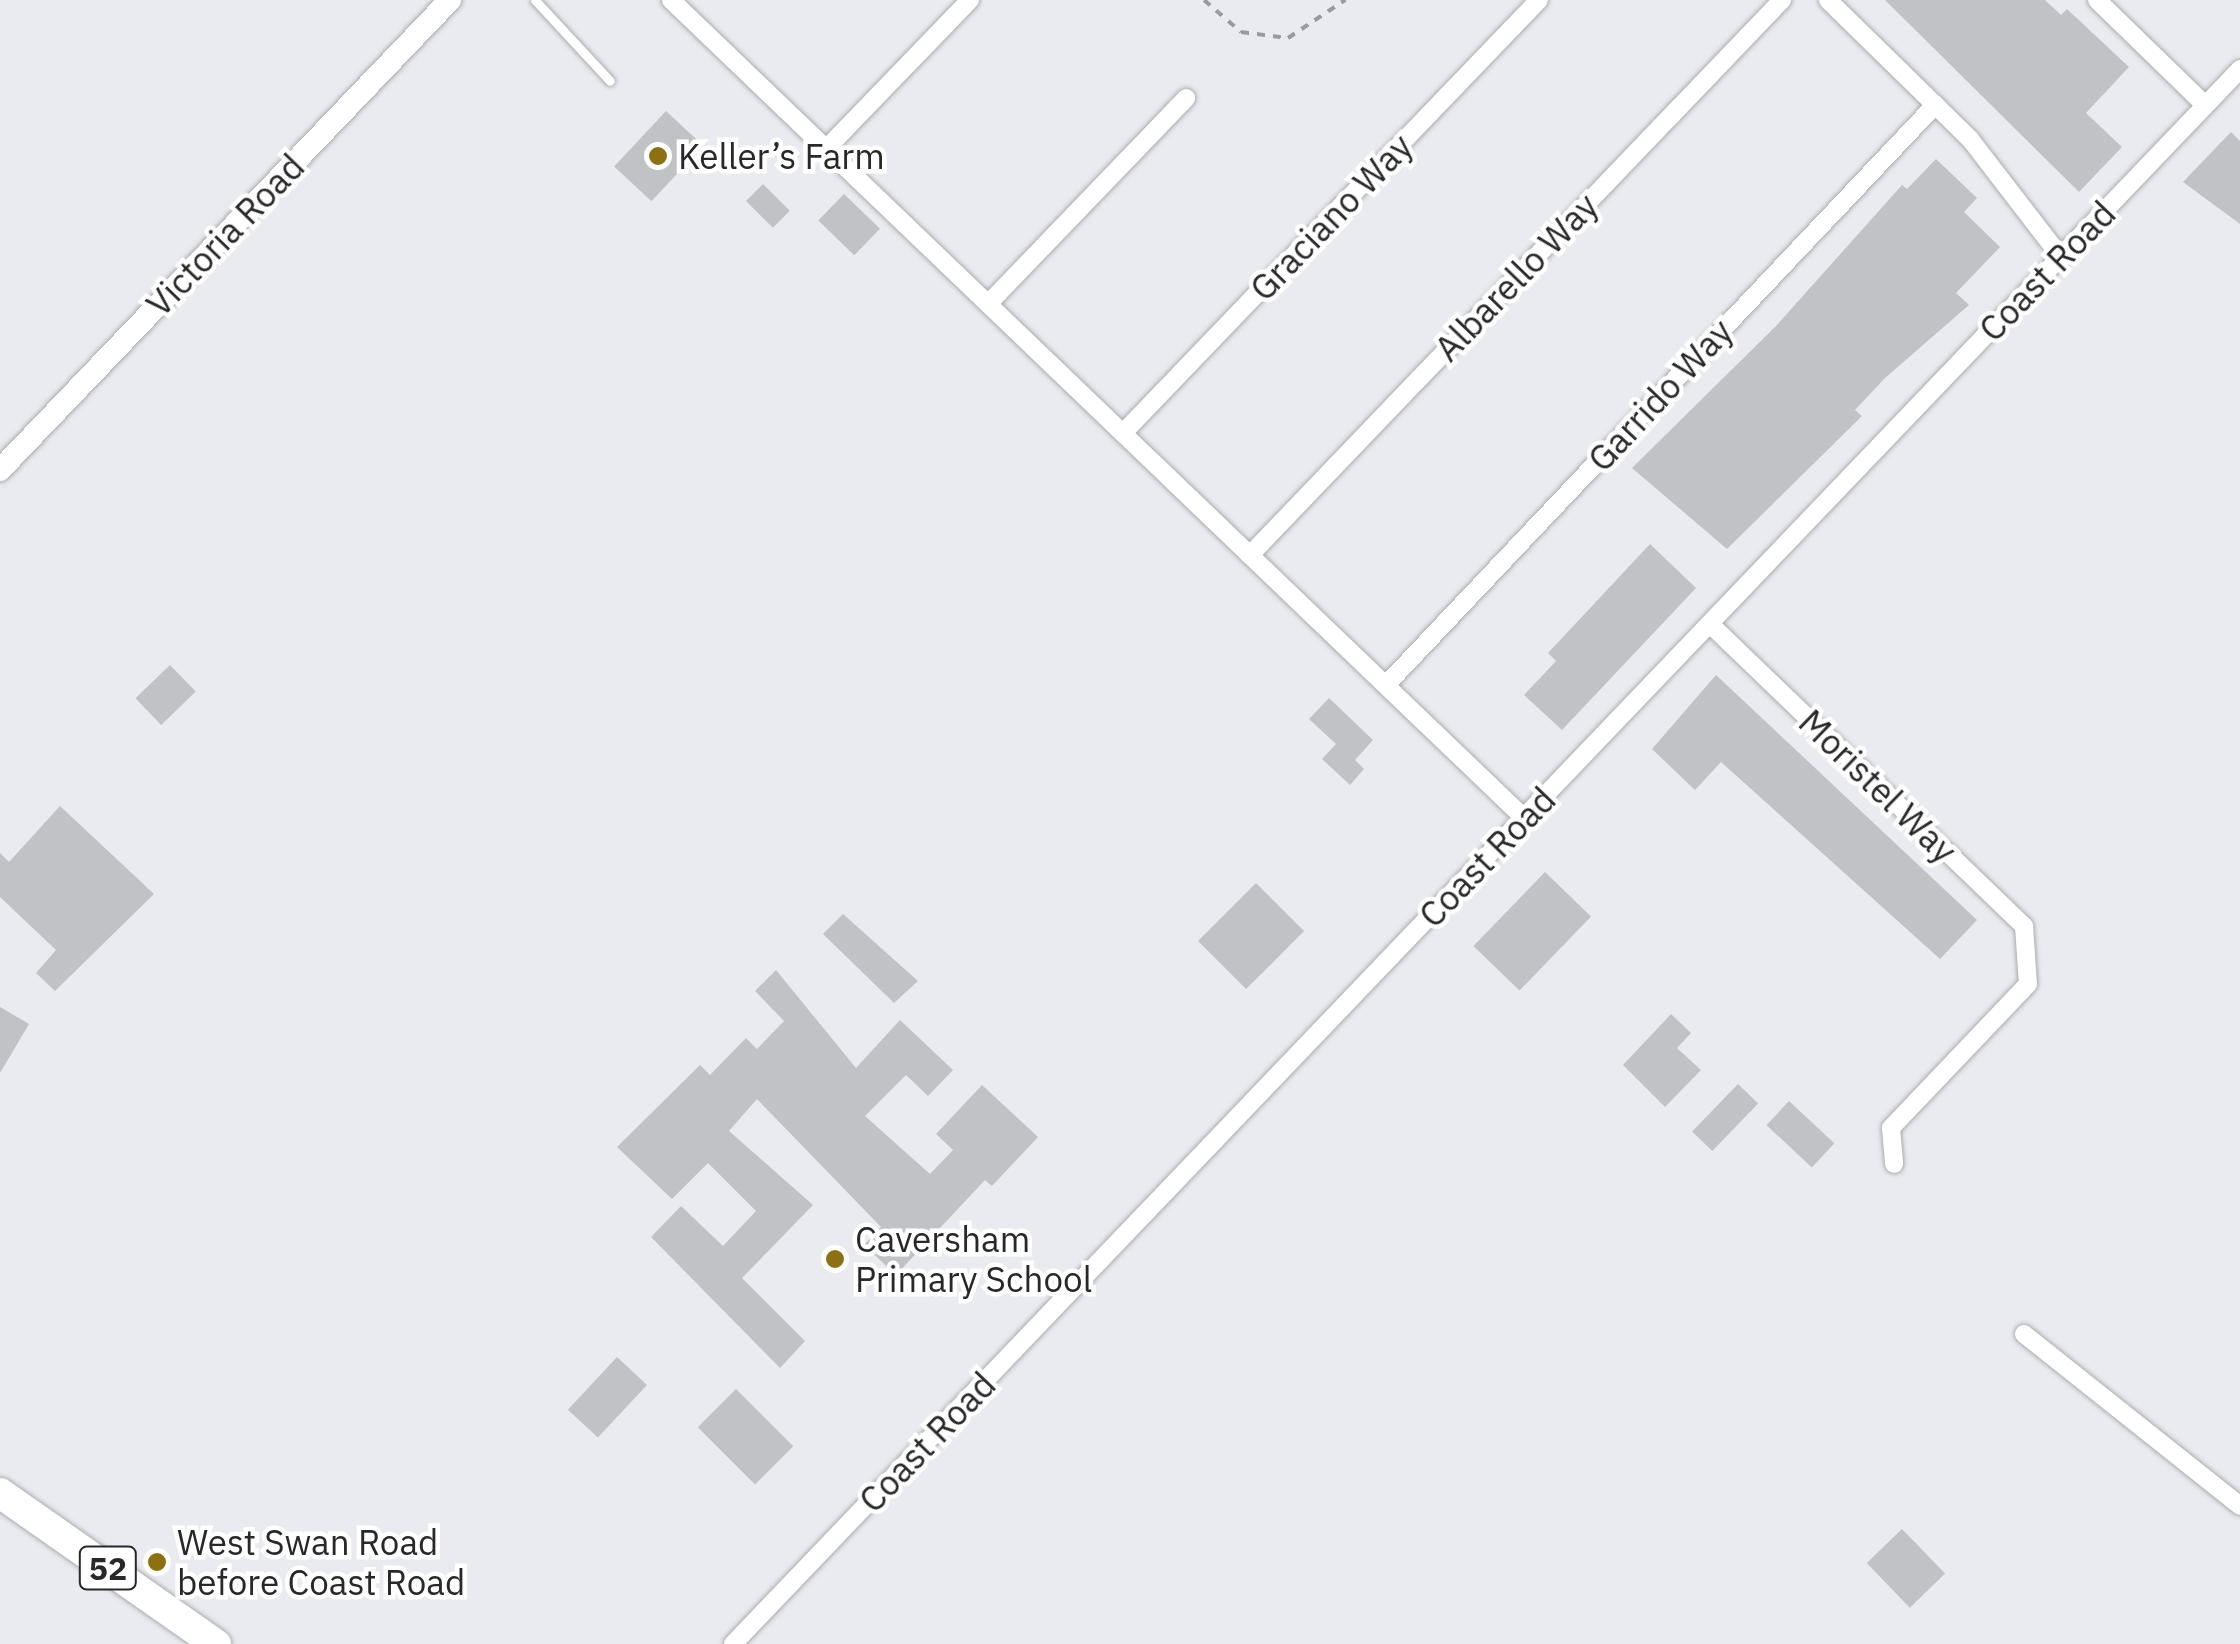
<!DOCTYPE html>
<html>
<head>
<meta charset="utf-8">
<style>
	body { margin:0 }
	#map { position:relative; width:2240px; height:1644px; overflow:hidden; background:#eaebf0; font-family:"IBM Plex Sans",sans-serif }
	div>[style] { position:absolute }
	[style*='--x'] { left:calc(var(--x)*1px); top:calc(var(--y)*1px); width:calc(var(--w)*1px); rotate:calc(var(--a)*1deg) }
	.building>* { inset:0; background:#c0c2c6; transform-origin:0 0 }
	.path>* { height:4px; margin-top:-2px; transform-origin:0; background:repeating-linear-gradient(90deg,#9b9b9f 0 8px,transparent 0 16px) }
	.roads { filter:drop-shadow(0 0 2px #aaacb0) drop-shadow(0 0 2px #aaacb0) }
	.service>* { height:9px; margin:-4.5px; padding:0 4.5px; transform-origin:4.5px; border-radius:4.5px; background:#fff }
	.minor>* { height:18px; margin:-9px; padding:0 9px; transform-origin:9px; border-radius:9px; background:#fff }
	.tertiary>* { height:22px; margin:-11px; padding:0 11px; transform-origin:11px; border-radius:11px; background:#fff }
	.primary>* { height:30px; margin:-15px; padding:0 15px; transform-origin:15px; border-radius:15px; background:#fff }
	.dots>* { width:28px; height:28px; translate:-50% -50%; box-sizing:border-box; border:5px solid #fff; border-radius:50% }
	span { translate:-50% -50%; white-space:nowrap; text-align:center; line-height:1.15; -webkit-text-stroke:9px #fff; paint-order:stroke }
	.shield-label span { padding:2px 8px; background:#fff; border:2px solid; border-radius:8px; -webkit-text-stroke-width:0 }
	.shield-label { font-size:32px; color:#28282a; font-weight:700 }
	.poi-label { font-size:35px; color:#28282a }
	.left { translate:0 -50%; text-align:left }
	.street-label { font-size:35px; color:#28282a }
</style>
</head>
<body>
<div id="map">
	<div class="building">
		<div style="clip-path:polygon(1885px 0,2045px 0,2061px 15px,2067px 9px,2129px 67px,2086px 113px,2122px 147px,2079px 192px)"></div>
		<div style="left:666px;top:111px;width:51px;height:76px;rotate:43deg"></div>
		<div style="clip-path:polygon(2231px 132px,2240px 141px,2240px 224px,2183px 182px)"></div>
		<div style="clip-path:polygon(1936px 159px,1977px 198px,1964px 212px,2000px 247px,1956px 293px,1969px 305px,1885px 378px,1855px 410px,1862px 416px,1727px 549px,1632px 468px,1776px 326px,1902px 185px,1907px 189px)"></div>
		<div style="left:763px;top:184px;width:38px;height:24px;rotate:45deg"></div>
		<div style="left:844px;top:194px;width:50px;height:37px;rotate:44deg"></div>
		<div style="clip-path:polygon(1650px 544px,1696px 588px,1562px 730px,1524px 695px,1556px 661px,1548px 653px)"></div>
		<div style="left:170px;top:665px;width:37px;height:48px;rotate:46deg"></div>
		<div style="clip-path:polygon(1716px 675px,1977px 920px,1940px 959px,1721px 762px,1695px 790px,1652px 749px)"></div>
		<div style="clip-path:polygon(1329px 698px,1373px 740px,1355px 760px,1364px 769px,1350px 785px,1322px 759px,1336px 744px,1309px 719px)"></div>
		<div style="clip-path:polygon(60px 806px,154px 894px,55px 991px,36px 973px,56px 950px,0 897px,0 853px,9px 862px)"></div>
		<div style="left:1545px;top:872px;width:64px;height:103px;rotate:44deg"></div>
		<div style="left:1256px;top:883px;width:68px;height:82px;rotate:45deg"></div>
		<div style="clip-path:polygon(843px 914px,918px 981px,894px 1003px,823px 934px)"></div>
		<div style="clip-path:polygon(776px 970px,856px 1068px,900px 1020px,953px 1070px,928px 1096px,906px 1075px,865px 1116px,930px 1174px,953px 1150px,936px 1134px,982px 1085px,1038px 1137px,992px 1186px,985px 1180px,896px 1275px,864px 1245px,881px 1227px,757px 1099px,729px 1131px,813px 1205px,742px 1278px,805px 1341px,780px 1368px,651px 1237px,681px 1206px,723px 1246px,756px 1211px,708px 1163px,672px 1199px,617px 1147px,700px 1065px,710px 1075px,746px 1038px,757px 1049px,784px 1021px,755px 991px)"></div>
		<div style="clip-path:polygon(0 1007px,29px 1024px,0 1073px)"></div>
		<div style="clip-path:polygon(1671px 1014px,1691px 1033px,1677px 1048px,1701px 1070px,1665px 1107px,1623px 1065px)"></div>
		<div style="left:1738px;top:1084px;width:28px;height:66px;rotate:44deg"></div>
		<div style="left:1789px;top:1101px;width:62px;height:33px;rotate:43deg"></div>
		<div style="left:617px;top:1357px;width:41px;height:72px;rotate:43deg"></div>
		<div style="left:736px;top:1389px;width:81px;height:54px;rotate:45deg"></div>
		<div style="left:1902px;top:1529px;width:62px;height:49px;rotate:46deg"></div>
	</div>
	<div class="path">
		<div style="--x:1204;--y:0;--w:49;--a:40.9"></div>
		<div style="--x:1241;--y:32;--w:47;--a:7.3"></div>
		<div style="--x:1288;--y:38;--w:69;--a:-33.7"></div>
	</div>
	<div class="roads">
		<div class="service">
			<div style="--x:535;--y:0;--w:110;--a:47.2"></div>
		</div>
		<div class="minor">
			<div style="--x:671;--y:0;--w:1182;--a:43.8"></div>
			<div style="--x:1828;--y:0;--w:199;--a:44.4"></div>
			<div style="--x:1970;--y:139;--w:149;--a:52.4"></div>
			<div style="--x:2097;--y:0;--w:151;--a:44.2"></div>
			<div style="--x:827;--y:148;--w:206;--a:-46"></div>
			<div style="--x:988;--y:304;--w:286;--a:-46.1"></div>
			<div style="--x:1123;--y:433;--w:600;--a:-46.15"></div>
			<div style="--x:1250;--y:555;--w:769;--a:-46.21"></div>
			<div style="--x:1710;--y:624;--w:436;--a:43.9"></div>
			<div style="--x:2024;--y:926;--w:58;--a:86.1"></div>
			<div style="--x:2028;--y:984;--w:199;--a:133.6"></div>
			<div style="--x:1891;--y:1128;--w:36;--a:85"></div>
			<div style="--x:1386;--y:685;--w:799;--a:-46.57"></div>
			<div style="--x:2024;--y:1334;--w:276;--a:38.5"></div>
			<div style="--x:733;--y:1644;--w:2180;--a:-46.26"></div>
		</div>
		<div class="tertiary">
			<div style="--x:0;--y:470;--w:651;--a:-46.25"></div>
		</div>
		<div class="primary">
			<div style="--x:0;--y:1493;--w:264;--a:35"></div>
		</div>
	</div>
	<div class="dots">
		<div style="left:658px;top:156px;background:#8c7012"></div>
		<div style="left:835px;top:1259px;background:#8c7012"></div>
		<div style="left:157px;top:1562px;background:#8c7012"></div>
	</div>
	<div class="shield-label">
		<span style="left:108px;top:1568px">52</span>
	</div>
	<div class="poi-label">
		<span class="left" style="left:678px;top:156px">Keller’s Farm</span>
		<span class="left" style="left:855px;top:1259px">Caversham<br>Primary School</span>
		<span class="left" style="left:177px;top:1562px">West Swan Road<br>before Coast Road</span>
	</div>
	<div class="street-label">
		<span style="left:1331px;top:217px;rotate:-46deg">Graciano Way</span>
		<span style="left:225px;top:235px;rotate:-46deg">Victoria Road</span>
		<span style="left:2047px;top:271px;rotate:-46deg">Coast Road</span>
		<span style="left:1516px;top:277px;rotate:-46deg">Albarello Way</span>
		<span style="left:1660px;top:395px;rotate:-47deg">Garrido Way</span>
		<span style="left:1878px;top:786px;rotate:44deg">Moristel Way</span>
		<span style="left:1487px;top:857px;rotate:-46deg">Coast Road</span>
		<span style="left:927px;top:1442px;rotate:-46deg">Coast Road</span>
	</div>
</div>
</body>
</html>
